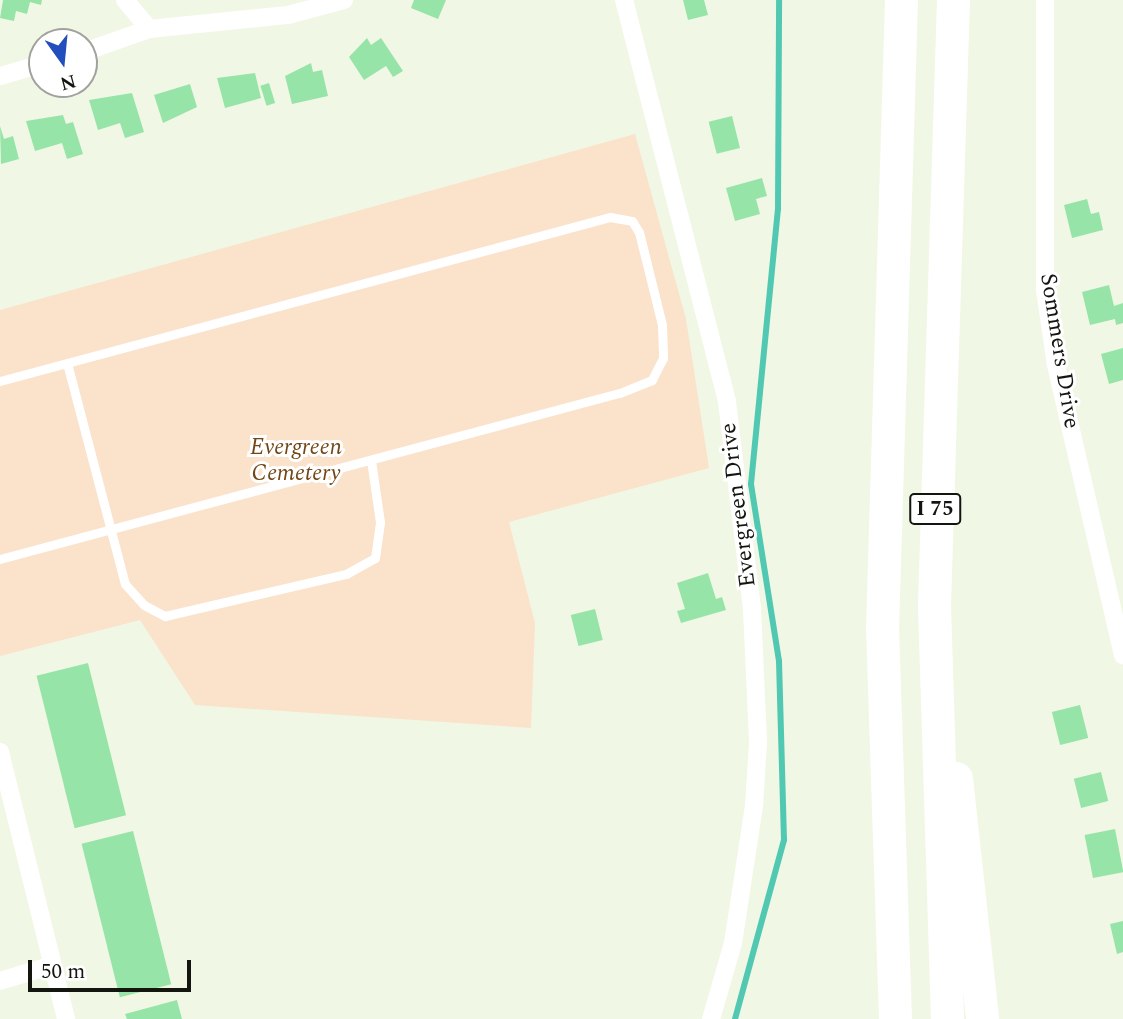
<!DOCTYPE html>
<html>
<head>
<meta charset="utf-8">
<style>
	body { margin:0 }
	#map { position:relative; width:1123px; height:1019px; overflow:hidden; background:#f1f7e5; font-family:Spectral,serif }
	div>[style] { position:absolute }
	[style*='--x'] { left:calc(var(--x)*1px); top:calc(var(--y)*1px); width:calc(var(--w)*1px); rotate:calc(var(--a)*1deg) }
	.green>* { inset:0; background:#fae2cb }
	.stream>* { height:6px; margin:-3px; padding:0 3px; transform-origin:3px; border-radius:3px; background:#51c8b2 }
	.building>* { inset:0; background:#97e4a8; transform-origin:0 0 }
	.service>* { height:9px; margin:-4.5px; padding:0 4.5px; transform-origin:4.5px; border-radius:4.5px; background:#fff }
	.minor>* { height:18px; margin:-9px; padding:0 9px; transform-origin:9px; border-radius:9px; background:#fff }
	.motorway>* { height:33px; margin:-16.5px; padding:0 16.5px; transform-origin:16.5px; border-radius:16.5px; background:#fff }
	span { translate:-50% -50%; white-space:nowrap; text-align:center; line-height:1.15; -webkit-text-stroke:6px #fff; paint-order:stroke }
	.shield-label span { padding:2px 5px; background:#fff; border:2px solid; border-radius:5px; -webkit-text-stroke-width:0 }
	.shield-label { font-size:21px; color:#13150f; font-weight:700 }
	.street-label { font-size:23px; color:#13150f }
	.park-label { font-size:23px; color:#724716; font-style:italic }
	.north { position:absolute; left:28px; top:28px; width:70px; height:70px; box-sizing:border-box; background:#fff; border:2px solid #a1a19f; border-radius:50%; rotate:165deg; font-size:19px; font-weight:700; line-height:28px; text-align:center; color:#13150f }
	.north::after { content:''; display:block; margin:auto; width:24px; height:32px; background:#224fbd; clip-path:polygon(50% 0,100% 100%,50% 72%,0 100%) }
	.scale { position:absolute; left:28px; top:960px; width:163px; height:32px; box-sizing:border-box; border:4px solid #13150f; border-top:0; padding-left:9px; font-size:21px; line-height:24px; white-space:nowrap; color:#13150f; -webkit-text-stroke:5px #fff; paint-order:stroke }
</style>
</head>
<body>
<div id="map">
	<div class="green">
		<div style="clip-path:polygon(635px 134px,686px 319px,709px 468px,509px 522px,535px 623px,531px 728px,195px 705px,140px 620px,0 656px,0 310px)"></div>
	</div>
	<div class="stream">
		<div style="--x:735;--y:1019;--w:186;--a:-74.7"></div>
		<div style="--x:784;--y:840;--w:179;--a:-91.6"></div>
		<div style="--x:779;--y:661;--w:179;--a:-99"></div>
		<div style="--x:751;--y:484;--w:276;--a:-84.4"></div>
		<div style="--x:778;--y:209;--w:209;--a:-89.7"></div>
	</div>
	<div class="building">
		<div style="clip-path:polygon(3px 0,42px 0,41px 5px,30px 2px,27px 14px,16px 11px,14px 21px,0 18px)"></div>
		<div style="clip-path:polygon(414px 0,446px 0,438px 19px,411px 8px)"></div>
		<div style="clip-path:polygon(683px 0,704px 0,708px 15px,688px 20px)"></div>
		<div style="clip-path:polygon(367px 38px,371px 45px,381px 38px,403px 71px,393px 77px,386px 66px,364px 80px,349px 57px)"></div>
		<div style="clip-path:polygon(311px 63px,313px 72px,322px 70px,328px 96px,292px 104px,285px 76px)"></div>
		<div style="clip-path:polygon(255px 73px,261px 98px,225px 108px,217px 78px)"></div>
		<div style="left:269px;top:83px;width:21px;height:9px;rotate:73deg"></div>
		<div style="clip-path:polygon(190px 84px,197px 107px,163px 123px,154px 95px)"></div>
		<div style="clip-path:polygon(132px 93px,144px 132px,125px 138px,120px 123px,98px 130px,89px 100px)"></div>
		<div style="clip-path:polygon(63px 115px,66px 124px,73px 122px,83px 154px,67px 159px,62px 143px,35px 151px,26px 121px)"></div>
		<div style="left:732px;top:116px;width:33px;height:24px;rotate:76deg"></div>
		<div style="clip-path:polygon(0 126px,4px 139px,13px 136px,19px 159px,1px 164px)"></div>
		<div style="clip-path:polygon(762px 178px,767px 196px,756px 199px,760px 214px,735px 221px,726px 188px)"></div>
		<div style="clip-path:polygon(1087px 199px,1091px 214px,1099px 212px,1103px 230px,1072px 238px,1064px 205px)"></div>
		<div style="clip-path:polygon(1109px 285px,1114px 306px,1123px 303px,1123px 323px,1116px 325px,1115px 319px,1090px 325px,1082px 292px)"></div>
		<div style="clip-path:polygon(1123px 348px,1123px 380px,1109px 384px,1101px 354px)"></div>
		<div style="clip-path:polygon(708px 573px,716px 599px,722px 597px,726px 610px,681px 623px,677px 611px,685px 609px,677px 583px)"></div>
		<div style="left:595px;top:609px;width:32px;height:25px;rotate:76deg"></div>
		<div style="left:88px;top:663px;width:157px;height:53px;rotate:76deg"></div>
		<div style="left:1080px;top:705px;width:34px;height:29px;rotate:76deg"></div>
		<div style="left:1101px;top:772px;width:30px;height:28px;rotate:76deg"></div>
		<div style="left:1115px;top:829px;width:44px;height:31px;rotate:79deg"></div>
		<div style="left:133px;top:831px;width:158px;height:53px;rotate:76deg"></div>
		<div style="clip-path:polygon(1123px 921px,1123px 952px,1117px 954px,1110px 924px)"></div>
		<div style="clip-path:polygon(177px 1000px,182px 1019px,127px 1019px,125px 1014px)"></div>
	</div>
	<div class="service">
		<div style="--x:67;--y:363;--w:228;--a:75.3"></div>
		<div style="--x:125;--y:584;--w:28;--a:48"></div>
		<div style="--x:144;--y:605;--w:24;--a:28"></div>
		<div style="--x:165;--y:616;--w:186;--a:-13.1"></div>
		<div style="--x:346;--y:574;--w:33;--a:-29"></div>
		<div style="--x:375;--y:558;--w:36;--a:-82"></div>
		<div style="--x:380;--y:522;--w:63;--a:-98.3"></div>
		<div style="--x:0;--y:381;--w:632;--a:-15.05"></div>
		<div style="--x:610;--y:217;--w:22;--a:10"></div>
		<div style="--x:632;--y:221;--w:13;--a:58"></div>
		<div style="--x:639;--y:232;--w:96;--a:76.1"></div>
		<div style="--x:662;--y:325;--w:33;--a:88"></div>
		<div style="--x:663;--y:358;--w:25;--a:117"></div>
		<div style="--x:652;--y:380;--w:35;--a:158"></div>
		<div style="--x:619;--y:393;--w:641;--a:164.99"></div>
	</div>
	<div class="minor">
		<div style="--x:125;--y:0;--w:38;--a:50"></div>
		<div style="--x:624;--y:0;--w:415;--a:75.6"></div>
		<div style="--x:727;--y:402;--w:209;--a:83.1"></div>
		<div style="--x:752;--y:609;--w:134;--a:87.4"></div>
		<div style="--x:758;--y:743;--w:63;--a:93.6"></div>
		<div style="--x:754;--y:806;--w:139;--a:98.7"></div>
		<div style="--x:733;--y:943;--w:79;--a:106.1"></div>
		<div style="--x:1045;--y:0;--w:290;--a:90"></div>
		<div style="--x:1045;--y:290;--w:76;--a:81.7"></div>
		<div style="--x:1056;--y:365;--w:298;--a:77"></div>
		<div style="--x:84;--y:52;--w:69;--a:-19.5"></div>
		<div style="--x:149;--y:29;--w:140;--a:-5.8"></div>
		<div style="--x:288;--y:15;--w:58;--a:-15"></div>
		<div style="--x:0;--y:76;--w:44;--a:-15.9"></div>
		<div style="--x:0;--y:752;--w:275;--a:76.1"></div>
		<div style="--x:0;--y:981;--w:55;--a:-16.8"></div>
	</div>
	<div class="motorway">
		<div style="--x:956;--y:778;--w:242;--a:83.8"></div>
		<div style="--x:895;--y:1019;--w:390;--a:-91.9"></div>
		<div style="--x:882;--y:629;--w:629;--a:-88.27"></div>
		<div style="--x:947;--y:1019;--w:415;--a:-91.8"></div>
		<div style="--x:934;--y:604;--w:604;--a:-88.2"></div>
	</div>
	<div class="shield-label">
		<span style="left:935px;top:509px">I 75</span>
	</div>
	<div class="street-label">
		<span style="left:1059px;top:351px;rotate:81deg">Sommers Drive</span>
		<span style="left:739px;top:505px;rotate:-97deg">Evergreen Drive</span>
	</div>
	<div class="park-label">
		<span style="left:296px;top:461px">Evergreen<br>Cemetery</span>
	</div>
	<div class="north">N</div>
	<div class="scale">50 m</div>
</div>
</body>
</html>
